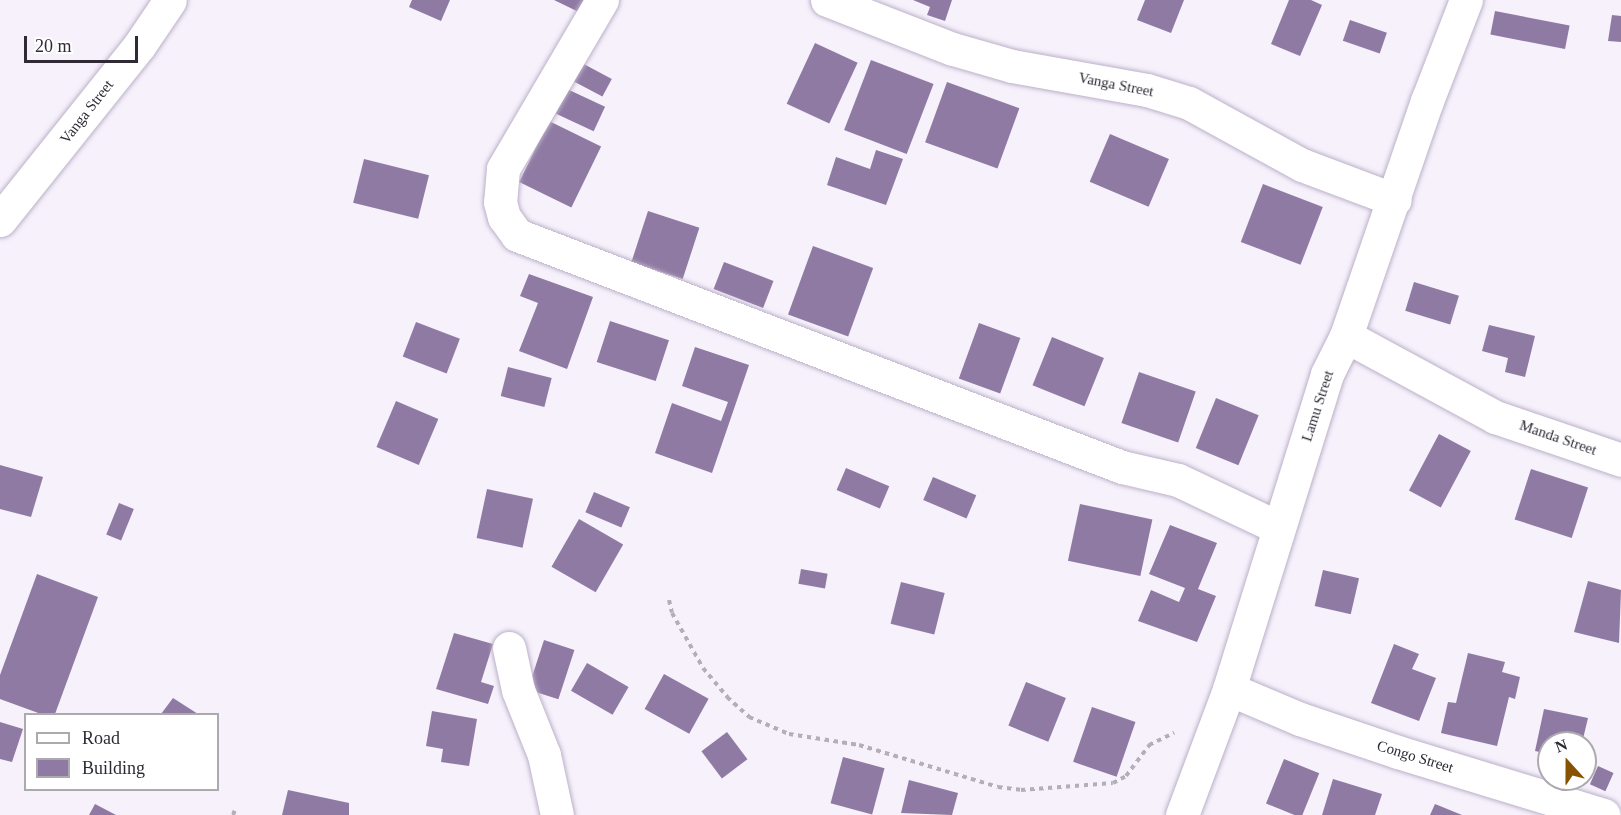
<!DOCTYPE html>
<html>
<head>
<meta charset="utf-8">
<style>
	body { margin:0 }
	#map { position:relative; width:1621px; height:815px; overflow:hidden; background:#f6f1fb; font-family:Georgia,serif }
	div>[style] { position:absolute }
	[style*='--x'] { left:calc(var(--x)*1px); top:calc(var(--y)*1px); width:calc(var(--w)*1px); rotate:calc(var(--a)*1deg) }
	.building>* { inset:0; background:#8f7aa4; transform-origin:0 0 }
	.path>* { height:4px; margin-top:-2px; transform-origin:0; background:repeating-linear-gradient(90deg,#b3aeb8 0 4.5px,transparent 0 9px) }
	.roads { filter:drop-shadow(0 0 2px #bcb0c9) drop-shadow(0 0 2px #bcb0c9) }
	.street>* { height:33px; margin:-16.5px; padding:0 16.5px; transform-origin:16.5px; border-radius:16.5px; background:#fff }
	span { translate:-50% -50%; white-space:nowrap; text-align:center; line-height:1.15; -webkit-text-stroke:5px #fff; paint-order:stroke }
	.street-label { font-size:15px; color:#2f2a34 }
	.legend { position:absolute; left:24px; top:713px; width:195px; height:78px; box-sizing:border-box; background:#fff; border:2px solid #acaaae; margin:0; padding:8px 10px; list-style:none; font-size:18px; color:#2f2a34 }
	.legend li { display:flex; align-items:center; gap:12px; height:30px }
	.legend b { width:30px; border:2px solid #acaaae }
	.north { position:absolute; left:1537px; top:731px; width:60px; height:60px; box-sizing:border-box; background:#fff; border:2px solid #acaaae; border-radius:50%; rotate:339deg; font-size:16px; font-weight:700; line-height:24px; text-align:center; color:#2f2a34 }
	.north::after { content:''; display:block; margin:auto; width:21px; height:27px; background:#875300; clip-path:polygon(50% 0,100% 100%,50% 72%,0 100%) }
	.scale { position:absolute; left:24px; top:36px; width:114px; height:27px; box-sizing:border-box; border:3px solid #2f2a34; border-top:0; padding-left:8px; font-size:18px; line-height:21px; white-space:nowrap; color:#2f2a34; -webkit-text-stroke:4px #fff; paint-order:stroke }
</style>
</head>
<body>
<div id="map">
	<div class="building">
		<div style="clip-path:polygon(412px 0,450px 0,441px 21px,409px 7px)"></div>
		<div style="clip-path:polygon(554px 0,598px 0,589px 17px)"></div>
		<div style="clip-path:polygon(913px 0,952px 0,945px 21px,927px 15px,930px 7px)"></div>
		<div style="clip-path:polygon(1145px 0,1184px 0,1171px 33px,1137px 20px)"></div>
		<div style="clip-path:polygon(1289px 0,1311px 0,1322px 5px,1300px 56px,1271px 44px)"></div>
		<div style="left:1495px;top:11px;width:76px;height:24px;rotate:11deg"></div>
		<div style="clip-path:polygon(1612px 15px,1621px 16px,1621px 42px,1608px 41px)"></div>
		<div style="left:1350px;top:20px;width:39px;height:22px;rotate:19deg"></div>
		<div style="left:815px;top:43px;width:47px;height:67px;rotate:25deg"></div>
		<div style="left:871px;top:60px;width:67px;height:75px;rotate:21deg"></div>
		<div style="left:580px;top:62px;width:36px;height:20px;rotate:28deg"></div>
		<div style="left:947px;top:82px;width:77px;height:64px;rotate:20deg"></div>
		<div style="left:567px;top:89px;width:42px;height:27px;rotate:25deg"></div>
		<div style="left:549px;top:121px;width:58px;height:68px;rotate:26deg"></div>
		<div style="left:1110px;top:134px;width:64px;height:52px;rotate:23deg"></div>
		<div style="clip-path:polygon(876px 150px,903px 159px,886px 205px,827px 185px,836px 157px,870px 169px)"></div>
		<div style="left:364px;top:159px;width:67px;height:45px;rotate:14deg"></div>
		<div style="left:1263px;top:184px;width:64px;height:62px;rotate:21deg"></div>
		<div style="left:648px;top:211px;width:54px;height:54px;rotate:18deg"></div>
		<div style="left:813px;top:246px;width:64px;height:73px;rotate:20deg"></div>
		<div style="left:724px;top:262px;width:53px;height:29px;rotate:21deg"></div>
		<div style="clip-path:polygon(529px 274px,593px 297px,567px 369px,519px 351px,538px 303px,520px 296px)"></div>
		<div style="left:1414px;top:282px;width:47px;height:30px;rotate:17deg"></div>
		<div style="left:610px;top:321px;width:62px;height:43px;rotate:18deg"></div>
		<div style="left:416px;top:322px;width:47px;height:37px;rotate:21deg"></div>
		<div style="left:979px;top:323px;width:44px;height:59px;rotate:20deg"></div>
		<div style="clip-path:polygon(1489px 325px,1535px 336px,1525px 377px,1505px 372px,1508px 358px,1482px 351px)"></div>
		<div style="left:1052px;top:337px;width:56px;height:52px;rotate:22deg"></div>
		<div style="clip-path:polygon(695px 347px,749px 365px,712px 473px,655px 453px,672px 403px,721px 421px,728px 402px,682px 386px)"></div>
		<div style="left:508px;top:367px;width:45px;height:30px;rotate:14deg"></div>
		<div style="left:1139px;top:372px;width:60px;height:54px;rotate:19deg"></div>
		<div style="left:1216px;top:398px;width:46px;height:54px;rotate:22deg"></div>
		<div style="left:396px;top:401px;width:46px;height:50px;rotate:23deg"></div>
		<div style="left:1439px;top:434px;width:36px;height:64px;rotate:28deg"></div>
		<div style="clip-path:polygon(0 465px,43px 477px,31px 517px,0 509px)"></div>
		<div style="left:846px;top:468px;width:47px;height:24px;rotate:23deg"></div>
		<div style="left:1531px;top:469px;width:60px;height:53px;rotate:18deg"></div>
		<div style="left:933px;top:477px;width:47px;height:25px;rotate:23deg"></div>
		<div style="left:487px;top:489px;width:47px;height:50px;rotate:12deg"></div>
		<div style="left:594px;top:492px;width:39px;height:22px;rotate:23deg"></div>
		<div style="left:119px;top:503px;width:16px;height:34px;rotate:22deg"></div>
		<div style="left:1080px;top:504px;width:74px;height:58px;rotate:12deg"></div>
		<div style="left:579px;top:519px;width:51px;height:55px;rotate:30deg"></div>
		<div style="clip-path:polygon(1170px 525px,1217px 543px,1198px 589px,1216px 596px,1197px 642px,1138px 621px,1151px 590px,1179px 602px,1185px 588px,1149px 574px)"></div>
		<div style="left:801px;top:569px;width:27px;height:15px;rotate:10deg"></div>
		<div style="left:1323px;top:570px;width:37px;height:37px;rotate:13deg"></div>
		<div style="clip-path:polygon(37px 574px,98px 597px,55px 714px,41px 714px,0 699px,0 675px)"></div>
		<div style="clip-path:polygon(1588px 581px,1621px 590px,1619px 643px,1574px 632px)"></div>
		<div style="left:901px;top:582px;width:45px;height:43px;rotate:14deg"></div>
		<div style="clip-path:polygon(454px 633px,493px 644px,481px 682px,494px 686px,488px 704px,436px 689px)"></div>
		<div style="left:544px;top:640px;width:32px;height:52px;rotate:18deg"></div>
		<div style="clip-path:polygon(1394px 644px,1419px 654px,1412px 669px,1436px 678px,1419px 721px,1371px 703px)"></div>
		<div style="clip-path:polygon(1468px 653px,1505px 662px,1502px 672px,1520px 677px,1515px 699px,1509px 697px,1497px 746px,1441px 733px,1448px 702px,1456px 703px)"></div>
		<div style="left:587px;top:663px;width:48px;height:32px;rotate:30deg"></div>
		<div style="left:664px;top:674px;width:51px;height:40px;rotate:29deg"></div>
		<div style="left:1026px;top:682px;width:43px;height:47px;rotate:22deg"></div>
		<div style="clip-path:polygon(173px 698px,198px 714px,161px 714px)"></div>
		<div style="left:1092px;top:707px;width:46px;height:58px;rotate:19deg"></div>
		<div style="clip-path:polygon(1544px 709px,1588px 718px,1582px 743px,1549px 743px,1549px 754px,1535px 751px)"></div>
		<div style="clip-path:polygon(432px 711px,477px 719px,469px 766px,441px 762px,443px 749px,426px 746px)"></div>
		<div style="clip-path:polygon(0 722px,23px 729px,12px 762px,0 759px)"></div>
		<div style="left:727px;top:732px;width:34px;height:32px;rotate:53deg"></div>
		<div style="left:843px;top:757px;width:43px;height:48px;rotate:15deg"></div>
		<div style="left:1284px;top:759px;width:38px;height:48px;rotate:22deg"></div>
		<div style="left:1598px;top:766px;width:17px;height:20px;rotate:24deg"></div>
		<div style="clip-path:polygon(1333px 779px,1382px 794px,1375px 815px,1322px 815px)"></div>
		<div style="clip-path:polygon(909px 780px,958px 793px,952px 815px,901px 813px)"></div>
		<div style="clip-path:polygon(288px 790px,349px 803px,349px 815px,282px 815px)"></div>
		<div style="clip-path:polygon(95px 804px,116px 815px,89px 815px)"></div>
		<div style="clip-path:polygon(1435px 804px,1462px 815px,1430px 815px)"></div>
	</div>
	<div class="path">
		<div style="--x:669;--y:600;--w:13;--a:77"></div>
		<div style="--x:672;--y:613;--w:63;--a:60.6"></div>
		<div style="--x:703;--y:668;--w:38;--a:50"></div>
		<div style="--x:727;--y:697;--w:30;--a:42"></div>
		<div style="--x:749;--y:717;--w:43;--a:23"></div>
		<div style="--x:789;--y:734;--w:71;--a:8.9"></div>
		<div style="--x:859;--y:745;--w:145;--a:16.8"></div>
		<div style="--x:998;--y:787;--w:23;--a:7"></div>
		<div style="--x:1021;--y:790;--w:92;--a:-4.4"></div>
		<div style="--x:1113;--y:783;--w:15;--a:-28"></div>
		<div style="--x:1126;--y:776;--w:39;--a:-53"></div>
		<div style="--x:1149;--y:745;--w:28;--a:-26"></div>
		<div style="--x:233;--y:815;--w:5;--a:-68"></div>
	</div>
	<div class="roads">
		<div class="street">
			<div style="--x:602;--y:0;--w:196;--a:120.4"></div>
			<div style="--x:503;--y:169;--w:33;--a:95"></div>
			<div style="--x:500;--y:202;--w:16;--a:75"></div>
			<div style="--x:504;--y:217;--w:22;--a:54"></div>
			<div style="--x:517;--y:235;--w:648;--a:20.98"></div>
			<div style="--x:1122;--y:467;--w:57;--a:13.1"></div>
			<div style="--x:1178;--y:480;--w:110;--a:25.4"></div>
			<div style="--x:827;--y:0;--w:135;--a:21.3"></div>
			<div style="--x:953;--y:49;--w:61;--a:16.1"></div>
			<div style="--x:1012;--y:66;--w:137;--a:10.1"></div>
			<div style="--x:1147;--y:90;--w:44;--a:17.2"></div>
			<div style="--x:1189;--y:103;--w:129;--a:28.8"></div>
			<div style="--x:1302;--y:165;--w:99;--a:20.6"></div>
			<div style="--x:0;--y:220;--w:223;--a:-51.4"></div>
			<div style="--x:139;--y:46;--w:55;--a:-56"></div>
			<div style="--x:1346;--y:336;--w:170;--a:28.5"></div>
			<div style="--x:1495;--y:417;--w:133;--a:18.8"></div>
			<div style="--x:509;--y:648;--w:43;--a:77.9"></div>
			<div style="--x:518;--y:690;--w:70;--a:68.2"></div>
			<div style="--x:544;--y:755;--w:61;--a:77.8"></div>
			<div style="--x:1229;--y:689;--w:77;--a:22.9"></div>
			<div style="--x:1300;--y:719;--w:103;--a:18.6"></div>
			<div style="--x:1398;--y:752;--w:215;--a:17"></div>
			<div style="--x:1182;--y:815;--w:134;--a:-69.5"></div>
			<div style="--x:1229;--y:689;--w:330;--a:-72.7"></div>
			<div style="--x:1327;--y:374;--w:42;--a:-63.4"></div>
			<div style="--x:1346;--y:336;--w:249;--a:-71"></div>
			<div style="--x:1427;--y:101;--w:108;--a:-68.9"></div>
		</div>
	</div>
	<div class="street-label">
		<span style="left:1116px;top:85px;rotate:11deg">Vanga Street</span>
		<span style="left:87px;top:112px;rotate:-52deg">Vanga Street</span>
		<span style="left:1318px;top:406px;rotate:-72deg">Lamu Street</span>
		<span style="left:1558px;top:438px;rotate:19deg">Manda Street</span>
		<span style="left:1415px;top:757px;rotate:17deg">Congo Street</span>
	</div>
	<ul class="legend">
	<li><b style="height:8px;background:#fff"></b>Road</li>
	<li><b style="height:16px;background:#8f7aa4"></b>Building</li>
	</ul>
	<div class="north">N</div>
	<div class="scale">20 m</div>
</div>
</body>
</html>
